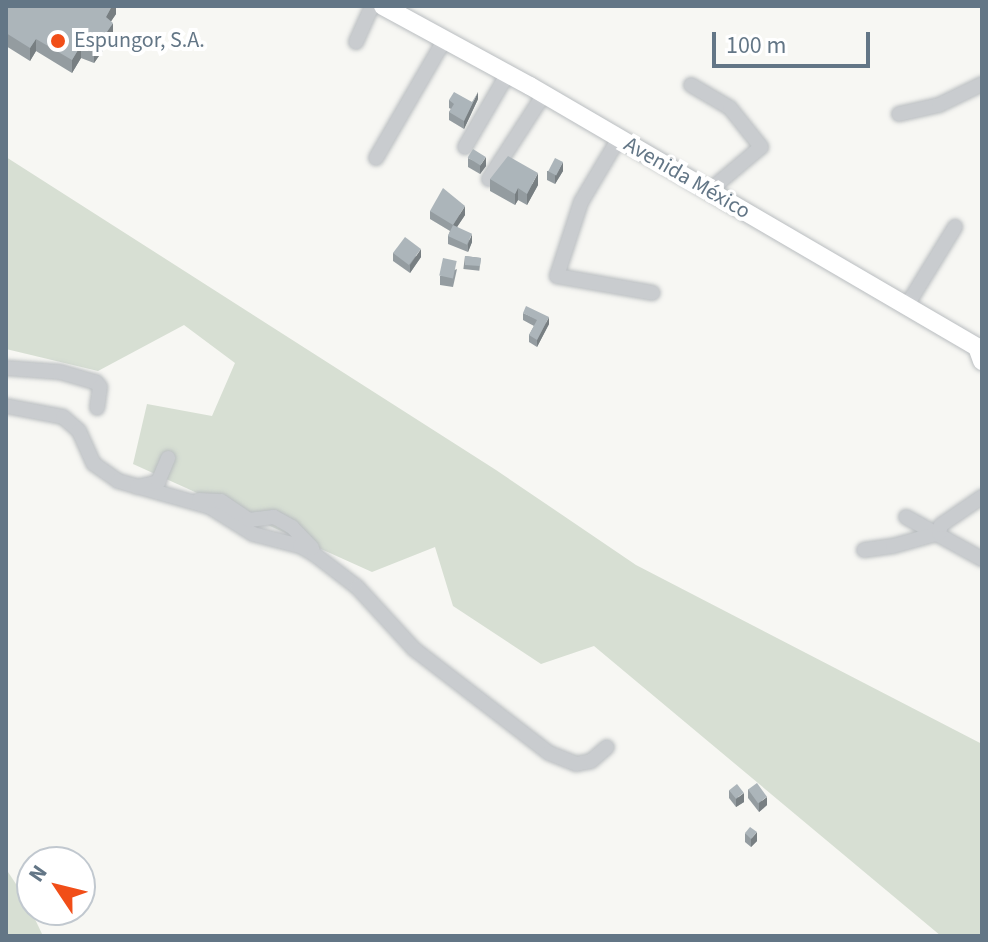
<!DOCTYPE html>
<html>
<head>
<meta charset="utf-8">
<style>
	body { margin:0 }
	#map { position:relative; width:988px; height:942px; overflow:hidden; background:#f7f7f3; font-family:"Source Sans 3",sans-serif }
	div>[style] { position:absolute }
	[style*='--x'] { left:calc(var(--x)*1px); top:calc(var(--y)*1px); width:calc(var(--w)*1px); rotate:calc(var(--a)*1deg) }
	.green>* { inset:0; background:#d7dfd3 }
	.roads { filter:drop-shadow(0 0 2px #b9bdc0) drop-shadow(0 0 2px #b9bdc0) }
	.minor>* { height:14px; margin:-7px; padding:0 7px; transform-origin:7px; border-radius:7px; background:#c9cccf }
	.major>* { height:18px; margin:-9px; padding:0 9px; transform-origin:9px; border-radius:9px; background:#fff }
	.wall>* { inset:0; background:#949ca0; transform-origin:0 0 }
	.shaded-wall>* { inset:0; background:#787f82 }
	.building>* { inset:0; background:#acb5ba; transform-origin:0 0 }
	.dots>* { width:22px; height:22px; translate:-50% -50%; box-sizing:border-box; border:4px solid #fff; border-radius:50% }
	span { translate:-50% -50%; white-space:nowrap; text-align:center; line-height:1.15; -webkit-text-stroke:8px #fff; paint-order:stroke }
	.poi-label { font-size:22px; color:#637686 }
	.left { translate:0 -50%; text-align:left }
	.street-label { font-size:22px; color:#637686 }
	.frame { position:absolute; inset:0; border:8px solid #637686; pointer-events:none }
	.north { position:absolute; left:16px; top:846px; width:80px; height:80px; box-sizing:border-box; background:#fff; border:2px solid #c1c8cf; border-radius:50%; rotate:305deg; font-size:22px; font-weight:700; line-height:32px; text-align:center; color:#637686 }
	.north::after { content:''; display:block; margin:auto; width:28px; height:36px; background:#f14e18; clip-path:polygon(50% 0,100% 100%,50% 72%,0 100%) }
	.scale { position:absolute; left:712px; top:32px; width:158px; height:36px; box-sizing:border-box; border:4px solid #637686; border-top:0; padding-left:10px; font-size:24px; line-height:28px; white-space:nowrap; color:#637686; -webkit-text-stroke:6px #fff; paint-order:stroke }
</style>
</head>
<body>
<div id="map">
	<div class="green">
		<div style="clip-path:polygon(6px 157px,496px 470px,636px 565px,982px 744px,982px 936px,941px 936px,594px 646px,541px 664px,453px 606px,435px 547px,372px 572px,133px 464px,147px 404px,212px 416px,235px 363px,184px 325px,98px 371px,6px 349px)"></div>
		<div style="clip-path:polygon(6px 869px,24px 896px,43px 936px,6px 936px)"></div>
	</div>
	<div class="roads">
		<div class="minor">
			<div style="--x:356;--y:42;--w:39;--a:-66"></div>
			<div style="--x:691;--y:85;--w:45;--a:30.5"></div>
			<div style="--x:730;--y:108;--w:50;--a:51.5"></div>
			<div style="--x:761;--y:147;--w:68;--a:139.8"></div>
			<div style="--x:899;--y:114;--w:41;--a:-12.7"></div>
			<div style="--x:939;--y:105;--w:48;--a:-26"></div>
			<div style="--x:619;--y:138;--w:74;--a:120.7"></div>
			<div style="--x:581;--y:202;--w:78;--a:108"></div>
			<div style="--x:557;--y:276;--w:97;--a:10"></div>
			<div style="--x:465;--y:147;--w:86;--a:-59.8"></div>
			<div style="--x:376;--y:158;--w:138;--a:-59.9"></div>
			<div style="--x:489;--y:179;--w:101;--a:-57.1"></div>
			<div style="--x:906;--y:307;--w:94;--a:-58.5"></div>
			<div style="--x:6;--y:368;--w:54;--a:4.2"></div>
			<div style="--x:60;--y:372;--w:37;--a:16"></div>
			<div style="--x:96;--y:382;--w:6;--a:51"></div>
			<div style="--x:100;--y:387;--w:21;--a:98"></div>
			<div style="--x:6;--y:406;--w:58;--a:10.9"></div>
			<div style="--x:63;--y:417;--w:21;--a:41"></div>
			<div style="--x:79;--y:431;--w:36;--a:66"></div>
			<div style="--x:94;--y:464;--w:29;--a:35"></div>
			<div style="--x:118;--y:481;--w:96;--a:15.8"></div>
			<div style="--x:210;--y:507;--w:51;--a:32.1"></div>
			<div style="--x:253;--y:534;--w:49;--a:14.3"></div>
			<div style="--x:300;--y:546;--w:16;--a:30"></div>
			<div style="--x:314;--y:554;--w:54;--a:37.5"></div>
			<div style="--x:357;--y:587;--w:84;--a:47.4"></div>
			<div style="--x:414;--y:649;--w:170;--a:37.6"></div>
			<div style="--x:549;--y:753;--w:29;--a:22"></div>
			<div style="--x:576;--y:764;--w:15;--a:-11"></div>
			<div style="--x:591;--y:761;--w:21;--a:-41"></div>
			<div style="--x:137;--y:487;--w:22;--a:-13"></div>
			<div style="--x:158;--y:482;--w:26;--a:-67"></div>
			<div style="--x:199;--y:500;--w:22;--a:3"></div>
			<div style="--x:221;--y:501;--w:34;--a:34"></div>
			<div style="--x:249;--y:520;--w:25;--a:-7"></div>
			<div style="--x:274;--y:517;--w:21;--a:29"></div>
			<div style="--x:292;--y:527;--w:29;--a:46"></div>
			<div style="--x:906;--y:517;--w:87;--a:28.9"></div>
			<div style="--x:864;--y:550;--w:29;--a:-8"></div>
			<div style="--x:893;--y:546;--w:48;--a:-15.8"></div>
			<div style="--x:939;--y:533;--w:8;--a:-76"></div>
			<div style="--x:941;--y:525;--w:50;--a:-34.3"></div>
		</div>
		<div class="major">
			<div style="--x:383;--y:6;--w:167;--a:28.6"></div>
			<div style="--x:530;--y:86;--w:518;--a:30.28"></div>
			<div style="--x:977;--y:347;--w:15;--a:70"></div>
		</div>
	</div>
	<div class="wall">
		<div style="clip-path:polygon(6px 6px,116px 6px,116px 14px,111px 21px,113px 36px,94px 63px,81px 58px,72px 73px,36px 51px,30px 61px,6px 46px)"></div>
		<div style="clip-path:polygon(478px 99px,464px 129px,449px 120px,449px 112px,451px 109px,449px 108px,449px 100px,472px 102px)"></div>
		<div style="clip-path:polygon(468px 158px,486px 166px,480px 174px,468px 167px)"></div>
		<div style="clip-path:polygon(547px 171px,563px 171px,555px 184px,547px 180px)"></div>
		<div style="clip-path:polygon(490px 179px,538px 185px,527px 205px,518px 200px,515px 205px,490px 191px)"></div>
		<div style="clip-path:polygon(430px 211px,465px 215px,457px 227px,472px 242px,468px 252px,448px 244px,448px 236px,450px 231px,430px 219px)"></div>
		<div style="clip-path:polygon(393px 253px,421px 257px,410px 273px,393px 261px)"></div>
		<div style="left:465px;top:256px;width:16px;height:13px;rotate:7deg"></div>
		<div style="clip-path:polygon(457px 269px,453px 287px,440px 285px,440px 276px)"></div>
		<div style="clip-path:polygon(523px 313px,549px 324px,537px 347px,529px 342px,529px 335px,534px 326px,523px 320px)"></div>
		<div style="clip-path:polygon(748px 789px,767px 805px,759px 812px,748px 798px)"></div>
		<div style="clip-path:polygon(729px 790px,744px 802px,736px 807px,729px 798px)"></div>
		<div style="clip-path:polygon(745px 833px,757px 841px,751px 847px,745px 842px)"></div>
	</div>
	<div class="shaded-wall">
		<div style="clip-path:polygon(112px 6px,116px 6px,116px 14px,106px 29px,106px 17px)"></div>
		<div style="clip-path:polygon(113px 23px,113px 36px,94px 63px,94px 51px)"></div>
		<div style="clip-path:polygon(36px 39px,36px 51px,30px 61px,30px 48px)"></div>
		<div style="clip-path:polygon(81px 45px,81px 58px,72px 73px,72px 60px)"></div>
		<div style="clip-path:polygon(478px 92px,478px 99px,464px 129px,464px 121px)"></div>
		<div style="clip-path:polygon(486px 157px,486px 166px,480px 174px,480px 166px)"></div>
		<div style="clip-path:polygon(563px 162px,563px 171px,555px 184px,555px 176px)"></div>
		<div style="clip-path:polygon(538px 173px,538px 185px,527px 205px,527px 194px)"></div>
		<div style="clip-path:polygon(518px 188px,518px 200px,515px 205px,515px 194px)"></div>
		<div style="clip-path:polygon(465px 206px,465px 215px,453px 233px,453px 225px)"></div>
		<div style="clip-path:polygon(472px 234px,472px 242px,468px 252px,468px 244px)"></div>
		<div style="clip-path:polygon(421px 249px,421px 257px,410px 273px,410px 265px)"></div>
		<div style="clip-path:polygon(549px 317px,549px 324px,537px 347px,537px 340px)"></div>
		<div style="clip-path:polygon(744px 793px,744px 802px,736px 807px,736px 799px)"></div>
		<div style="clip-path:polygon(767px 797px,767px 805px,759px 812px,759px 803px)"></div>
		<div style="clip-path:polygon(757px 832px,757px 841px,751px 847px,751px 839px)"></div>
	</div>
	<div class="building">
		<div style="clip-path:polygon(6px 6px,112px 6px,106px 17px,113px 23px,94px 51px,81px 45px,72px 60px,36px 39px,30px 48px,6px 33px)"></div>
		<div style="clip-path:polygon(454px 92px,472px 102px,478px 92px,464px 121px,449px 112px,454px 104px,449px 100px)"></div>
		<div style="left:473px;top:149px;width:15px;height:10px;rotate:32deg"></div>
		<div style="clip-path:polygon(508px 156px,538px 173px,527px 194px,518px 188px,515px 194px,490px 179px)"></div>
		<div style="left:555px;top:158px;width:9px;height:15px;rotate:27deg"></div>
		<div style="clip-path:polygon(443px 188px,465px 206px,453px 225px,430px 211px)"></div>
		<div style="left:453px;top:225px;width:21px;height:12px;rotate:25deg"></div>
		<div style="left:405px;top:237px;width:20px;height:20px;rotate:37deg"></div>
		<div style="clip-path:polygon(465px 256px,481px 258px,480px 266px,465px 265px)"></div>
		<div style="left:443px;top:258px;width:14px;height:18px;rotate:12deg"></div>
		<div style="clip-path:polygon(526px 306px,549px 317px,537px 340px,529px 335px,537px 320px,523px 313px)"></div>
		<div style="left:757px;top:783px;width:17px;height:11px;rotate:54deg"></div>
		<div style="left:737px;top:784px;width:11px;height:10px;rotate:52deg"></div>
		<div style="clip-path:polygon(750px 827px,757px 832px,751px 839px,745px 833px)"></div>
	</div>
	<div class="dots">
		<div style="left:58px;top:41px;background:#f14e18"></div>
	</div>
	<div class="poi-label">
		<span class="left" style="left:74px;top:41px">Espungor, S.A.</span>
	</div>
	<div class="street-label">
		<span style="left:687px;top:178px;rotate:30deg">Avenida México</span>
	</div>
	<div class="frame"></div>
	<div class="north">N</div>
	<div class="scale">100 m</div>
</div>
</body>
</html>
